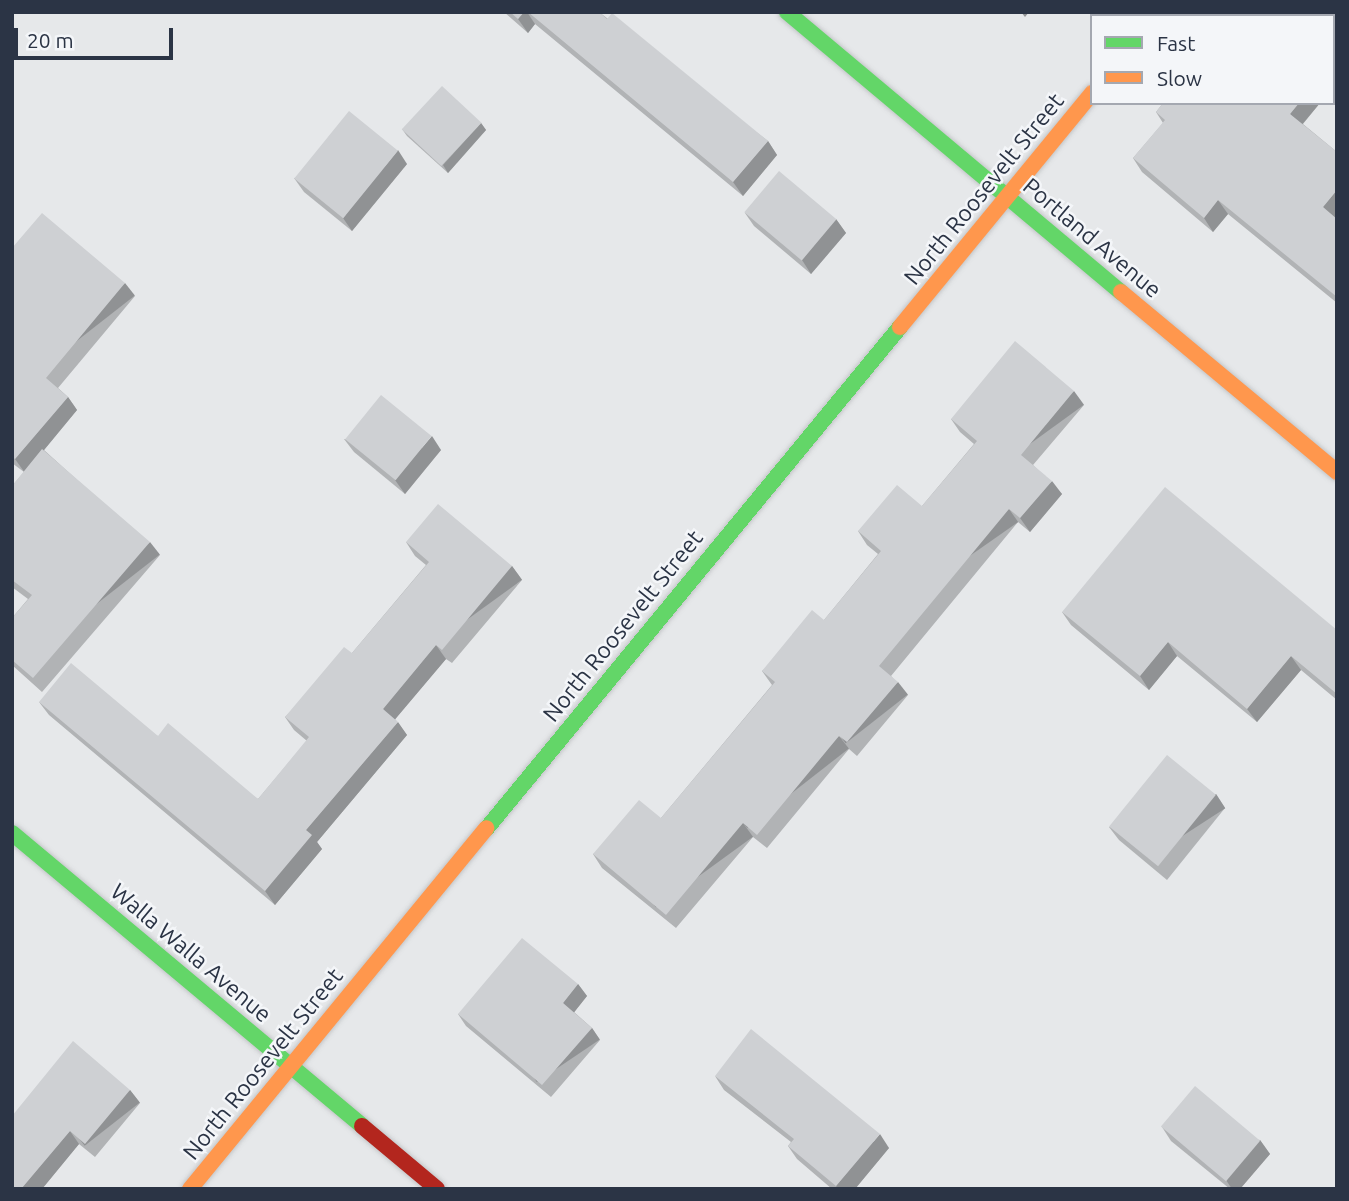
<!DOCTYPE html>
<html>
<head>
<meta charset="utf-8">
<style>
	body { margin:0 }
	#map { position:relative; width:1349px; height:1201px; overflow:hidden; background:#e6e8ea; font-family:Ubuntu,sans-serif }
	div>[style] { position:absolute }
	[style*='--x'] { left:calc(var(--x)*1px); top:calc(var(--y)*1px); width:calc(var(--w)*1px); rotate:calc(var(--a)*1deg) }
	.roads { filter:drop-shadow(0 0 2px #c4c6c8) drop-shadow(0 0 2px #c4c6c8) }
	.fast>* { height:16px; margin:-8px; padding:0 8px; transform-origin:8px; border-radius:8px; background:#63d668 }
	.slow>* { height:16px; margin:-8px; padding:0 8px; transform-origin:8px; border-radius:8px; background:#ff974d }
	.jam>* { height:16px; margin:-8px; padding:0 8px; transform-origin:8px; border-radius:8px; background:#b3261e }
	.wall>* { inset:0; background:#b1b3b5 }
	.shaded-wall>* { inset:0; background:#909294; transform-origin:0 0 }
	.building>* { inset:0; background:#ced0d3; transform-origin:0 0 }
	span { translate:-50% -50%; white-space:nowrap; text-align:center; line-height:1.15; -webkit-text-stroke:5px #f4f6f9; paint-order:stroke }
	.street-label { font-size:23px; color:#2b3445 }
	.frame { position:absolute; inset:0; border:14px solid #2b3445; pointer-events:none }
	.legend { position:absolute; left:1090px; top:14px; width:245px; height:91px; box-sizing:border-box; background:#f4f6f9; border:2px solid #a4a8b1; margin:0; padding:9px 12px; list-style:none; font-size:21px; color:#2b3445 }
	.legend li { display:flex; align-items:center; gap:14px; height:35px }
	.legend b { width:35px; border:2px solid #a4a8b1 }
	.scale { position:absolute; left:14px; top:28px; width:159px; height:32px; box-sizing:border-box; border:4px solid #2b3445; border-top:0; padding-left:9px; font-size:21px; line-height:24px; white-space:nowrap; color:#2b3445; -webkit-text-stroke:5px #f4f6f9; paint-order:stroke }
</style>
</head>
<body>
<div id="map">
	<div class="roads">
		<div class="fast">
			<div style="--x:787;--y:12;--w:436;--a:40"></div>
			<div style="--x:1155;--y:16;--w:5;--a:-53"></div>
			<div style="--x:487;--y:828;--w:649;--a:-50.5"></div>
			<div style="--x:12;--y:833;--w:456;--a:39.9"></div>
		</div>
		<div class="slow">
			<div style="--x:1121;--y:292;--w:281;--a:39.8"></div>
			<div style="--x:900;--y:327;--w:303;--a:-50.6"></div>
			<div style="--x:190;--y:1189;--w:467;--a:-50.6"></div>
		</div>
		<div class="jam">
			<div style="--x:362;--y:1126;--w:98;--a:40"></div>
		</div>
	</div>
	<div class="wall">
		<div style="clip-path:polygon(504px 12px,599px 12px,768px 141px,777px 155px,743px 196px,535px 24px,528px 33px)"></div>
		<div style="clip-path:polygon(1163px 103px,1320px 103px,1303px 124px,1337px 152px,1337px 215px,1335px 218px,1337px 219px,1337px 303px,1228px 214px,1213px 232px,1142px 172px,1133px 158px,1163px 123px,1156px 112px)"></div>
		<div style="clip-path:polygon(481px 123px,486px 130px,448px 173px,407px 136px,402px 129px)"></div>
		<div style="clip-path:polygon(407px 164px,352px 231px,304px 192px,294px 178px)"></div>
		<div style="clip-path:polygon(745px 213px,836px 219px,846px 233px,811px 274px,754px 226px)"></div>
		<div style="clip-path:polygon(12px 248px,135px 296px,58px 388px,68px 397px,77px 410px,44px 450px,160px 555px,42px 692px,12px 665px,12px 618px,28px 599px,12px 587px,12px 486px,24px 472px,12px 463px)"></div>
		<div style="clip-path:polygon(1084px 405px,1033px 465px,1062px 494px,1030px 532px,1018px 522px,891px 676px,908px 695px,857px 756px,849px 749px,767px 848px,753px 837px,676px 928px,602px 868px,593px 854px,661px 818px,772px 685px,762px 671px,824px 620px,878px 554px,867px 545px,858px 531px,922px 506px,974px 444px,960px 432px,951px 419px)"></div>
		<div style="clip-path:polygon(344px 439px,441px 450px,405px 494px,354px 452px)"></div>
		<div style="clip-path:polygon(406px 542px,512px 566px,522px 580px,452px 663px,446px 659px,395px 719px,407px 735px,317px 842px,322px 849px,275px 905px,49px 715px,39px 702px,158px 736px,258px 799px,307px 741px,294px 730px,285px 717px,352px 653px,426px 565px,415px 556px)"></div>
		<div style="clip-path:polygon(1062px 612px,1337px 630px,1337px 700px,1301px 670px,1257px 722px,1177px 656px,1149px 690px,1071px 625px)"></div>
		<div style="clip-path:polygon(1216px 794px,1225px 808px,1167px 880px,1119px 840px,1109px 827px)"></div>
		<div style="clip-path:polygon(578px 984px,587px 996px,574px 1012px,592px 1028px,600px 1040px,551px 1097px,466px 1026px,458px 1014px)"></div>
		<div style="clip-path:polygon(715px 1076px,889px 1148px,855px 1189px,832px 1189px,797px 1159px,788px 1146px,791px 1142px,724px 1090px)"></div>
		<div style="clip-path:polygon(130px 1090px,140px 1103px,95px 1157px,79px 1144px,42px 1189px,12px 1189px,12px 1116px)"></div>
		<div style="clip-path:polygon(1162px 1127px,1260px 1140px,1270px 1154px,1240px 1189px,1230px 1189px,1171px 1141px)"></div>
	</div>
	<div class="shaded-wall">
		<div style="clip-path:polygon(524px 12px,527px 12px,535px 24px,528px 33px,518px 19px)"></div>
		<div style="clip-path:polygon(1021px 12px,1029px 12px,1025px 17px)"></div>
		<div style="clip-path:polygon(1337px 58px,1337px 83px,1333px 88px,1333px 63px)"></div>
		<div style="clip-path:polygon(1299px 103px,1320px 103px,1300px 127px,1290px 114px)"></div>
		<div style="clip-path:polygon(481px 123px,486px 130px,448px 173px,443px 165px)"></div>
		<div style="clip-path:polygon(768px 141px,777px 155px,743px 196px,733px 182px)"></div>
		<div style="clip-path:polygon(398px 150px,407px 164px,352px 231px,343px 218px)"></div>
		<div style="clip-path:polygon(1337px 190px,1337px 215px,1332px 221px,1323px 207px)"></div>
		<div style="clip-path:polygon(1218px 200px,1228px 214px,1213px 232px,1204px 218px)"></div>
		<div style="clip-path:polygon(836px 219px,846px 233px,811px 274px,802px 260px)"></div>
		<div style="left:125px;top:283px;width:16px;height:124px;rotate:52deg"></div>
		<div style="left:1074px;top:391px;width:17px;height:83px;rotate:54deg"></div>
		<div style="clip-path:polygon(68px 397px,77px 410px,25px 473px,15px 459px)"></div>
		<div style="clip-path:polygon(432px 436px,441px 450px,405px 494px,395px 480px)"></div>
		<div style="clip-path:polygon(1052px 481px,1062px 494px,1030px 532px,1020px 518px)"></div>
		<div style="left:1009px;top:509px;width:16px;height:204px;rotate:55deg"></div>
		<div style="left:150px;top:542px;width:16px;height:179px;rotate:52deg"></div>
		<div style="left:512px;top:566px;width:17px;height:109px;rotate:54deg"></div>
		<div style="clip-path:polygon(1168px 642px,1177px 656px,1149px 690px,1140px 676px)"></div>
		<div style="clip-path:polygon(436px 645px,446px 659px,392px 723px,383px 709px)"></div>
		<div style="clip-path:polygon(1291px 656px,1301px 670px,1257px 722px,1247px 709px)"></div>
		<div style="left:898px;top:682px;width:16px;height:79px;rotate:52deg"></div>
		<div style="clip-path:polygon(398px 722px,407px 735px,317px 842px,322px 849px,275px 905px,265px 891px,306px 830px)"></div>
		<div style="left:839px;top:736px;width:16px;height:129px;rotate:52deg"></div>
		<div style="left:1216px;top:794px;width:17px;height:92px;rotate:57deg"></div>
		<div style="left:743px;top:823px;width:17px;height:120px;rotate:54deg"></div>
		<div style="clip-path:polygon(578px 984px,587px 996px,572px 1015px,563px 1003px)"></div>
		<div style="left:592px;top:1028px;width:14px;height:76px;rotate:56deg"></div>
		<div style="left:130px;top:1090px;width:16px;height:70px;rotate:52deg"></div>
		<div style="clip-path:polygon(70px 1131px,79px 1144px,42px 1189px,21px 1189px)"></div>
		<div style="clip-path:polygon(880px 1134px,889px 1148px,855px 1189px,838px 1189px,836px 1186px)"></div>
		<div style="clip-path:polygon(1260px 1140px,1270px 1154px,1240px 1189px,1232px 1189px,1226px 1180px)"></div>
	</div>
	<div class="building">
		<div style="clip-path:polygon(510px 12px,524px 12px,518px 19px)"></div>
		<div style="clip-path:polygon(528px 12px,599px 12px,607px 19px,612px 13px,768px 141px,733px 182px)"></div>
		<div style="clip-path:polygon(1255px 12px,1337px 12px,1337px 58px,1333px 63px,1333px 16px,1252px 16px)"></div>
		<div style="left:442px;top:86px;width:54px;height:59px;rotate:43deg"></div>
		<div style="clip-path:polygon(1163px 103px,1299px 103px,1290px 114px,1337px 152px,1337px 190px,1323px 207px,1337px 219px,1337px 297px,1218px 200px,1204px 218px,1133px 158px,1165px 120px,1156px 112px)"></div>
		<div style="left:349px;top:111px;width:63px;height:87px;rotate:39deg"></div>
		<div style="left:779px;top:171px;width:75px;height:54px;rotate:40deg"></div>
		<div style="clip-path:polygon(42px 213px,125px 283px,46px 378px,68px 397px,15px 459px,12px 457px,12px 248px)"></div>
		<div style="clip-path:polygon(1015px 341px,1074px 391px,1021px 455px,1052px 481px,1020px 518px,1009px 509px,879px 666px,898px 682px,847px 742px,839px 736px,757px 835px,743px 823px,666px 915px,593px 854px,639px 800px,661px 818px,775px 682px,762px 671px,812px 610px,824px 620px,881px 551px,858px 531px,897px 485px,922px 506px,977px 441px,951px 419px)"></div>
		<div style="left:381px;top:395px;width:65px;height:57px;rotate:39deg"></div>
		<div style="clip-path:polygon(42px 449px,150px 542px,33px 678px,12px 660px,12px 618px,32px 595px,12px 580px,12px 486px)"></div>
		<div style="clip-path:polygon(1165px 487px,1337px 630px,1337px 694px,1291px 656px,1247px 709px,1168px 642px,1140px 676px,1062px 612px)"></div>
		<div style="clip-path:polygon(438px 504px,512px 566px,442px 650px,436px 645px,383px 709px,398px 722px,306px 830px,312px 835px,265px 891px,39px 702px,71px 663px,158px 736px,168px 723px,258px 799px,309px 737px,285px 717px,344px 647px,352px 653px,429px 562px,406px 542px)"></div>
		<div style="left:1167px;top:755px;width:63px;height:92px;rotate:39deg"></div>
		<div style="clip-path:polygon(522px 938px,578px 984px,563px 1003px,592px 1028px,542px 1085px,458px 1014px)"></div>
		<div style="clip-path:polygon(751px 1029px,880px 1134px,836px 1186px,788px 1146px,794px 1139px,715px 1076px)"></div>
		<div style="clip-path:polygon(73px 1041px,130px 1090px,85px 1144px,70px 1131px,21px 1189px,12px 1189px,12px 1116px)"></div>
		<div style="left:1195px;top:1086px;width:85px;height:53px;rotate:40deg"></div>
	</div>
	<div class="street-label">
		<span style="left:984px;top:189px;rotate:-51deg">North Roosevelt Street</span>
		<span style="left:1092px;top:238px;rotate:40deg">Portland Avenue</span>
		<span style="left:623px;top:626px;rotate:-51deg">North Roosevelt Street</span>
		<span style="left:191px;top:953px;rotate:40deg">Walla Walla Avenue</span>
		<span style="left:263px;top:1064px;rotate:-51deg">North Roosevelt Street</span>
	</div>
	<div class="frame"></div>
	<ul class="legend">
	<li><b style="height:9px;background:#63d668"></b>Fast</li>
	<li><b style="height:9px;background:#ff974d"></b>Slow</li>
	</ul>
	<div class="scale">20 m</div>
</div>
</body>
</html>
